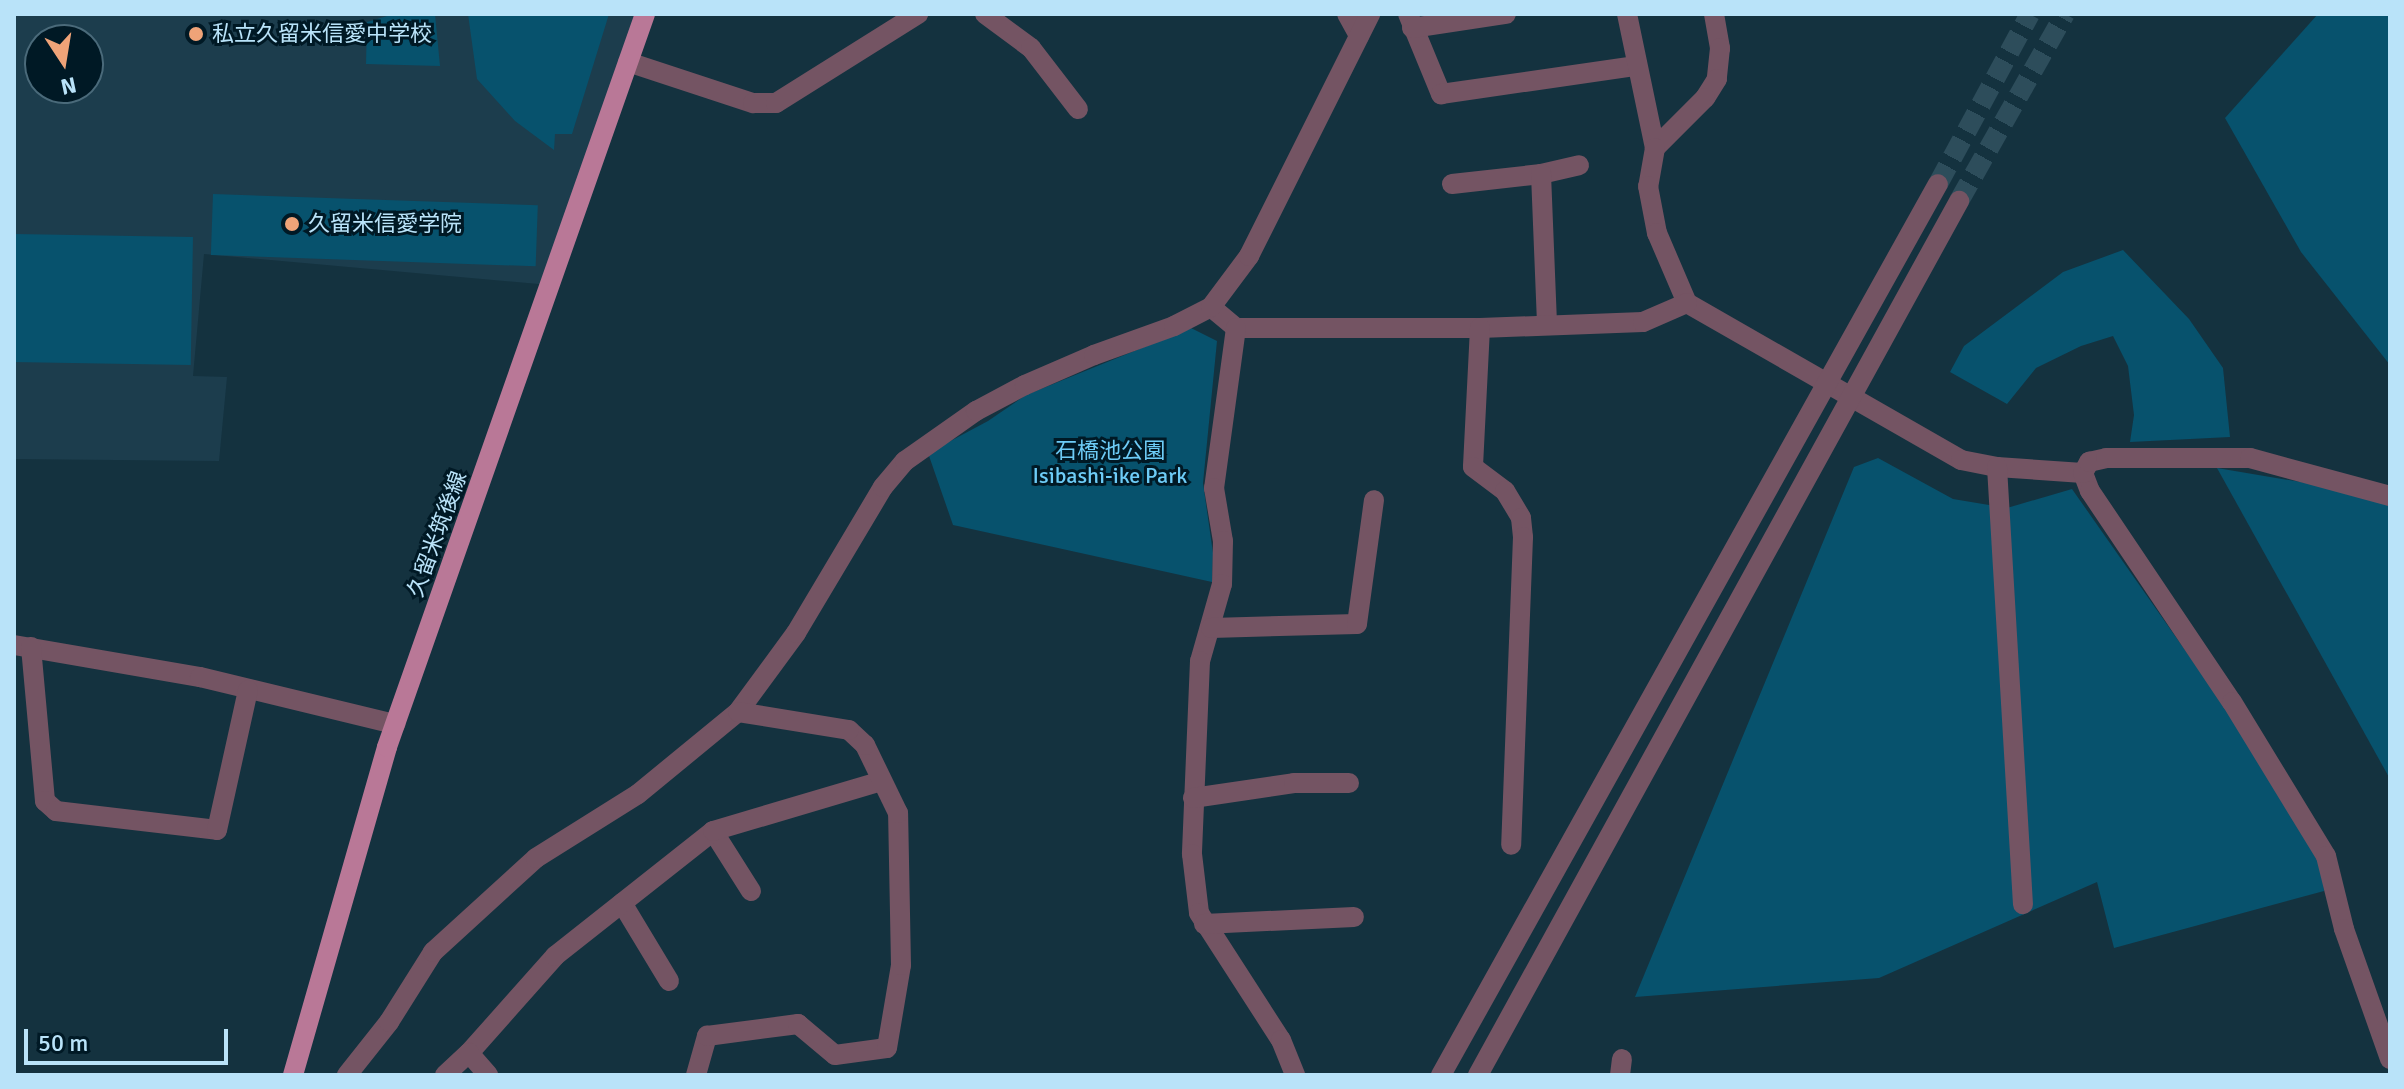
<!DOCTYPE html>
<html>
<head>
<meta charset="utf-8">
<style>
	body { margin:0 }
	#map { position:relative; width:2404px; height:1089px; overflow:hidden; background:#14323f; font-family:Signika,"Noto Sans JP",sans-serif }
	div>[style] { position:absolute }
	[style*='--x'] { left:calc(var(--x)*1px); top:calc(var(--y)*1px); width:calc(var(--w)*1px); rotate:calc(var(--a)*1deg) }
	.built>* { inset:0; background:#1c3d4d }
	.green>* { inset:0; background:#07526d; transform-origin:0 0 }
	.tertiary-tunnel>* { height:20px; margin-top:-10px; transform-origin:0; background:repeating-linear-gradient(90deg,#2d4d5b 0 20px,transparent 0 30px) }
	.minor>* { height:20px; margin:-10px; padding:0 10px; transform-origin:10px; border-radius:10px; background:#745463 }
	.tertiary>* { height:20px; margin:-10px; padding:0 10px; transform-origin:10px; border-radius:10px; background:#745463 }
	.primary>* { height:20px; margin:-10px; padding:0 10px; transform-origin:10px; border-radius:10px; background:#b97897 }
	.dots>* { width:22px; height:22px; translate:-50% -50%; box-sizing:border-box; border:4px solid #001925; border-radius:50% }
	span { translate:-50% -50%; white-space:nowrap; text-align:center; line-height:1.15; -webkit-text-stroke:6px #001925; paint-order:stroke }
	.poi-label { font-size:22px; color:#b9e3f9 }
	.left { translate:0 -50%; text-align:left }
	.park-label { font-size:22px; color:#6dccf7 }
	.street-label { font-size:22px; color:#b9e3f9 }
	.frame { position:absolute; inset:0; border:16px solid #b9e3f9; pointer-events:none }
	.north { position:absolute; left:24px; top:24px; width:80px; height:80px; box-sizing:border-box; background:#001925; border:2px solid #4a6a7a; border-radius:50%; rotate:168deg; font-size:22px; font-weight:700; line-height:32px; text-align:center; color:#b9e3f9 }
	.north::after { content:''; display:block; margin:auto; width:28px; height:36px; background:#efa378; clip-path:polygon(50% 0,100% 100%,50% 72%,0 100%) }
	.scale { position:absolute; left:24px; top:1029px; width:204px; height:36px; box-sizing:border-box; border:4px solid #b9e3f9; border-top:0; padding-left:10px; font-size:24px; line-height:28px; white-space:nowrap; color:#b9e3f9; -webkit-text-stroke:6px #001925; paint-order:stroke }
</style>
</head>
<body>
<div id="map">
	<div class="built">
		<div style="clip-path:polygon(evenodd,14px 14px,645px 14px,550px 285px,204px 254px,193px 376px,227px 377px,219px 461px,14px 459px,14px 14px,40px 40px,88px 40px,88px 88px,40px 88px,40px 40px)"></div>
	</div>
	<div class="green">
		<div style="clip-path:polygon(394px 14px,435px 14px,440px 66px,366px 64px,367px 22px)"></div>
		<div style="clip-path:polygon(468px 14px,609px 14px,572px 134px,555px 134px,554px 150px,515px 121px,477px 79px)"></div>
		<div style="clip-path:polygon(2318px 14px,2390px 14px,2390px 365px,2301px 252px,2225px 118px)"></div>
		<div style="left:213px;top:194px;width:325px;height:61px;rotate:2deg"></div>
		<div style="left:14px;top:234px;width:179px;height:128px;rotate:1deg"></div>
		<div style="clip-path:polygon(2123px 250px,2189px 319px,2223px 368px,2230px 437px,2130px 442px,2134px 415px,2128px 366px,2113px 336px,2081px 346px,2036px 368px,2007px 404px,1950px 372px,1964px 346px,2063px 272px)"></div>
		<div style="clip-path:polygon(1191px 328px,1217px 341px,1203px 483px,1213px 553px,1212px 582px,953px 525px,928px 453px,988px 421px,1026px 395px)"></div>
		<div style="clip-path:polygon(1878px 458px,1953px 499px,2007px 508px,2072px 489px,2321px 844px,2324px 891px,2114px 948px,2097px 882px,1879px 978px,1635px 997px,1854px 467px)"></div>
		<div style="clip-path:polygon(2217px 468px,2390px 497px,2390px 779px)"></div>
	</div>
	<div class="tertiary-tunnel">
		<div style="--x:1938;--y:184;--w:193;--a:-61.6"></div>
		<div style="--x:1959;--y:201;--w:215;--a:-60.5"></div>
	</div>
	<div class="minor">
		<div style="--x:985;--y:14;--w:57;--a:36.5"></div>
		<div style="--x:1031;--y:48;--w:77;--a:52.4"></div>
		<div style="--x:1347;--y:14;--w:25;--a:61"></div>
		<div style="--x:1408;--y:14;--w:87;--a:67.6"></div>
		<div style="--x:1441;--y:94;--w:197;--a:-8.2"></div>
		<div style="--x:1627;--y:14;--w:137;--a:78.2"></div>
		<div style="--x:1714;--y:14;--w:35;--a:80"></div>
		<div style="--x:1720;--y:48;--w:31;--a:96"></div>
		<div style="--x:1717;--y:79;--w:22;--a:122"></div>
		<div style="--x:1705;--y:98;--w:71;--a:135"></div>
		<div style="--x:1655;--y:148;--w:39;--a:100"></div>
		<div style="--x:1648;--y:186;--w:48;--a:79.2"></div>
		<div style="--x:1657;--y:233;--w:76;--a:66.8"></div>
		<div style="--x:1687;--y:303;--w:316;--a:29.8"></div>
		<div style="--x:1961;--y:460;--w:37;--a:11"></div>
		<div style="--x:1997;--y:467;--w:86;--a:4"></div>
		<div style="--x:1412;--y:28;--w:95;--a:-8.5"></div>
		<div style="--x:628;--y:62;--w:132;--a:18.2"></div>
		<div style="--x:753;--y:103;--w:23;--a:0"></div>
		<div style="--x:776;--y:103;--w:168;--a:-32.1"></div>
		<div style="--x:1541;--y:174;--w:39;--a:-13"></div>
		<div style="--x:1452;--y:184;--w:90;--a:-6.4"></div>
		<div style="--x:1541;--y:174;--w:149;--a:87.7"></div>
		<div style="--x:1211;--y:307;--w:33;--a:40"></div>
		<div style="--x:1236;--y:328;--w:244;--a:0"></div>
		<div style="--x:1480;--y:328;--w:163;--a:-2.1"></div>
		<div style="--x:1643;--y:322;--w:48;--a:-23.4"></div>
		<div style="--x:1236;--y:328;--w:162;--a:97.8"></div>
		<div style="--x:1214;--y:488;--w:54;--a:80.4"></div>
		<div style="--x:1223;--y:541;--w:43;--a:91.3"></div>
		<div style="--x:1222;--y:584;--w:80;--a:105.9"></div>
		<div style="--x:1200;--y:661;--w:193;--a:92.4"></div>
		<div style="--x:1192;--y:854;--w:59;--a:83.2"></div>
		<div style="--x:1199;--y:913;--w:151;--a:57.2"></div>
		<div style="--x:1281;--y:1040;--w:38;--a:68"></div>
		<div style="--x:1480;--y:328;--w:139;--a:92.9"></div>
		<div style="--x:1473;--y:467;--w:40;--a:37"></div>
		<div style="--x:1505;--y:491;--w:31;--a:59"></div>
		<div style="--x:1521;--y:518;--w:19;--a:84"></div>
		<div style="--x:1523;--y:537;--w:308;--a:92.2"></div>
		<div style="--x:1997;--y:467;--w:438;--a:86.6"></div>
		<div style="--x:2083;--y:473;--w:19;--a:69"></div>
		<div style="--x:2090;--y:491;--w:254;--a:56.1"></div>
		<div style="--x:2232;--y:702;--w:180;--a:58.6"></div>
		<div style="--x:2326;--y:856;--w:75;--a:76.1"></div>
		<div style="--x:2344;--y:929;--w:138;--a:70.5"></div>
		<div style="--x:2083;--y:473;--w:13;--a:-61"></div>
		<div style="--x:2089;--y:462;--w:17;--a:-13"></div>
		<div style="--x:2106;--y:458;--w:144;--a:0"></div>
		<div style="--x:2250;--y:458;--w:145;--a:15.2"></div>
		<div style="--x:1211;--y:628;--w:146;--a:-1.6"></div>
		<div style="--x:1357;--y:624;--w:125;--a:-82.2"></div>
		<div style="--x:14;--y:645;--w:189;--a:9.8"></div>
		<div style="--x:200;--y:677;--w:201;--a:13.6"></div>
		<div style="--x:31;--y:647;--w:155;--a:84.8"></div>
		<div style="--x:45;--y:801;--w:15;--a:42"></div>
		<div style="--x:56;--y:811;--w:162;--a:6.7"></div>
		<div style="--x:217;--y:830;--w:143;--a:-77.5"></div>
		<div style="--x:1193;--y:798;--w:102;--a:-8.4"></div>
		<div style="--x:1294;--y:783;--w:55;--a:0"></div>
		<div style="--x:713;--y:831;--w:71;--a:57.7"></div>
		<div style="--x:622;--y:903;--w:91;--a:58.9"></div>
		<div style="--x:1204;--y:924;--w:150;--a:-2.7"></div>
		<div style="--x:469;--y:1053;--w:130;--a:-48.4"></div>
		<div style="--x:555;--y:956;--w:201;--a:-38.3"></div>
		<div style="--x:713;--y:831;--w:176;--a:-16.5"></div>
		<div style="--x:347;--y:1075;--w:68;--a:-51.6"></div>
		<div style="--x:389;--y:1022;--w:83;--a:-57.8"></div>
		<div style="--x:433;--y:952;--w:139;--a:-42.4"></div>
		<div style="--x:536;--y:858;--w:120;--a:-32.1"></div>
		<div style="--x:638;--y:794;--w:129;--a:-39.4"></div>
		<div style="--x:738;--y:712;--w:98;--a:-53.7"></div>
		<div style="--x:796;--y:633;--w:170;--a:-59.2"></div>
		<div style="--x:883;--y:487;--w:34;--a:-50"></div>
		<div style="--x:905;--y:461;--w:87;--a:-35.2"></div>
		<div style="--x:976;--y:411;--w:55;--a:-28"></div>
		<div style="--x:1025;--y:385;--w:75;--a:-23.5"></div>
		<div style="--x:1094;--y:355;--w:85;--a:-19.9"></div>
		<div style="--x:1174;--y:326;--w:42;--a:-27.2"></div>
		<div style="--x:1211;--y:307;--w:64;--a:-53.3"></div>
		<div style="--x:1249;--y:256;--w:271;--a:-63.4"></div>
		<div style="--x:445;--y:1075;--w:33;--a:-43"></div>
		<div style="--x:469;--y:1053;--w:29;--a:49"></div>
		<div style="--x:696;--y:1075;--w:41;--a:-74.2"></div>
		<div style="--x:707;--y:1036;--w:92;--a:-7.5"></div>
		<div style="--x:798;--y:1024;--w:48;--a:40"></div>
		<div style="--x:835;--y:1055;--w:52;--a:-7.7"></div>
		<div style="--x:887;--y:1048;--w:84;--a:-80.4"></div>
		<div style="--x:901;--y:965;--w:152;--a:-91.1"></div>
		<div style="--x:898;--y:813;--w:76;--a:-115.9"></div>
		<div style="--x:865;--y:745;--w:22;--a:-137"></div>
		<div style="--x:849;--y:730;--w:112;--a:-170.8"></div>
		<div style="--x:1620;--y:1075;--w:16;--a:-83"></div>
	</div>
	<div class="tertiary">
		<div style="--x:1441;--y:1075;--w:1020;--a:-60.85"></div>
		<div style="--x:1478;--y:1075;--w:998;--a:-61.17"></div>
	</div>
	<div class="primary">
		<div style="--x:293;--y:1075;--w:341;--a:-74"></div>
		<div style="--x:387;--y:747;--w:777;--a:-70.61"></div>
	</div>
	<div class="dots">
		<div style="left:196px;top:34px;background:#efa378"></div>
		<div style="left:292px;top:224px;background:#efa378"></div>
	</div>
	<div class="poi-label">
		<span class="left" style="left:212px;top:34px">私立久留米信愛中学校</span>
		<span class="left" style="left:308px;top:224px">久留米信愛学院</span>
	</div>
	<div class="park-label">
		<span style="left:1110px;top:463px">石橋池公園<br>Isibashi-ike Park</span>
	</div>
	<div class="street-label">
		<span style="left:437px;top:534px;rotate:-70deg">久留米筑後線</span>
	</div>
	<div class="frame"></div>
	<div class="north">N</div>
	<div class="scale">50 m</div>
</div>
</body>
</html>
